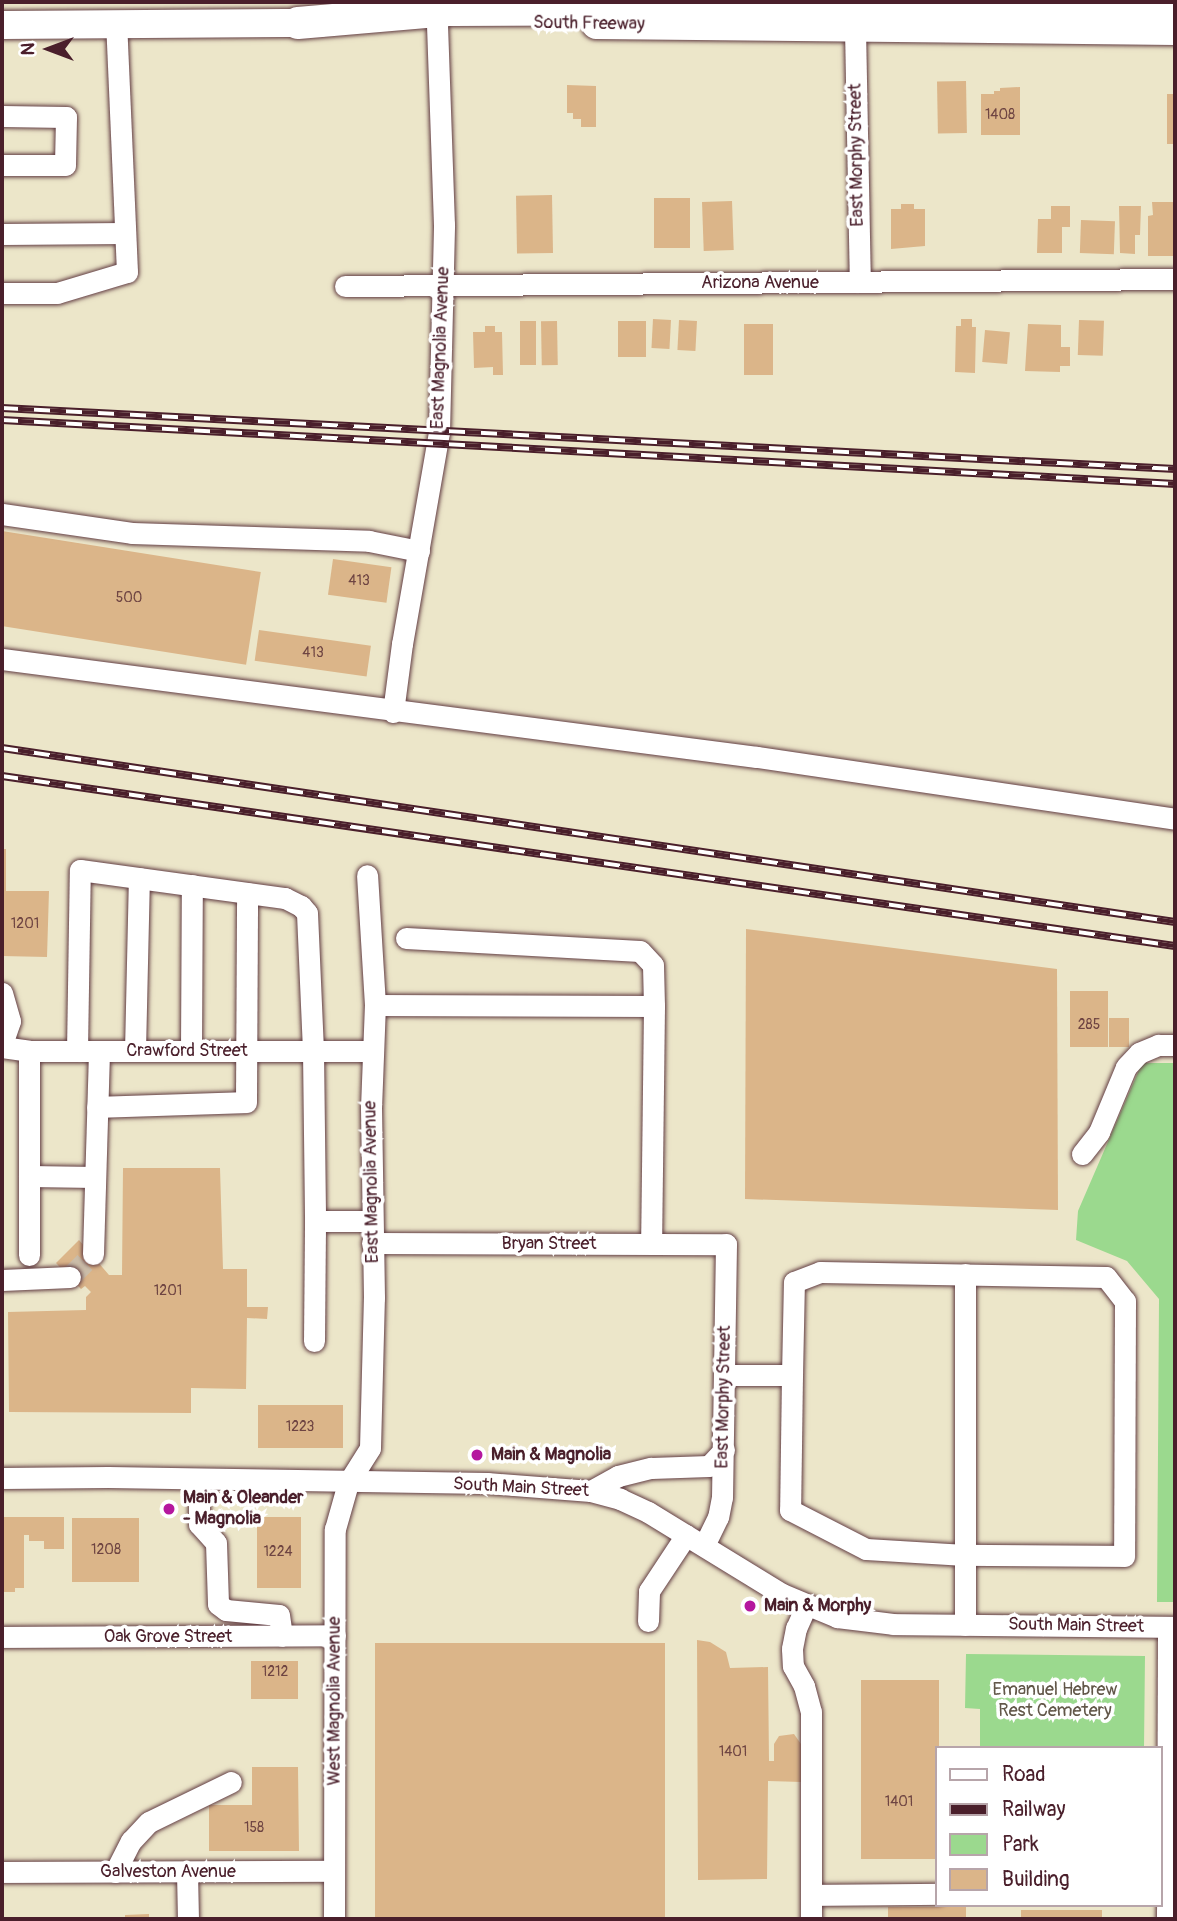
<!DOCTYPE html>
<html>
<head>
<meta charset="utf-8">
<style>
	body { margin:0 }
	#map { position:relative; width:1177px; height:1921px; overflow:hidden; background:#ece6c9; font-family:Pangolin,sans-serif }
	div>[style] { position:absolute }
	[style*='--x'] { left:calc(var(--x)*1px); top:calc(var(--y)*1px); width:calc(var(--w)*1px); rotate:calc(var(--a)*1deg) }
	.green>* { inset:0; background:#9bd98e }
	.building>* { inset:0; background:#dbb589; transform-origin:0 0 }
	.minor-tunnel>* { height:21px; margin-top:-10.5px; transform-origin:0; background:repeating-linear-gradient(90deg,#ccbea9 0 21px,transparent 0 31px) }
	.roads { filter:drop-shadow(0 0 2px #623d43) drop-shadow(0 0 2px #623d43) }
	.minor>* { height:21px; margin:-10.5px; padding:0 10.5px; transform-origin:10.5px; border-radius:10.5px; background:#fff }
	.major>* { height:28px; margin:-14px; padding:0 14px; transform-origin:14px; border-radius:14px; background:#fff }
	.highway>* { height:32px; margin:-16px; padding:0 16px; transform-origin:16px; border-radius:16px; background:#fff }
	.rail>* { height:8px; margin-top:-4px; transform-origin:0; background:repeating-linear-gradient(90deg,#fff 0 16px,#4a1f2b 0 32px); box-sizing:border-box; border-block:2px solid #4a1f2b }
	.dots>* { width:19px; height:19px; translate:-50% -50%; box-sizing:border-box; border:4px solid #fff; border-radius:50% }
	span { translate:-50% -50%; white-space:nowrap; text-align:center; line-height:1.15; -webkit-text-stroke:7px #fff; paint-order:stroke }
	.number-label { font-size:14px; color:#6e4442 }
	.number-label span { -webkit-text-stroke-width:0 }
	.street-label { font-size:18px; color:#4a1f2b }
	.poi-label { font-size:18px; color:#4a1f2b; font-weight:700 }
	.left { translate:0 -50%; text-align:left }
	.park-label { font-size:18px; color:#625749 }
	.frame { position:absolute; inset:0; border:4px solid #4a1f2b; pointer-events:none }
	.legend { position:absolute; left:935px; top:1746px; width:228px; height:161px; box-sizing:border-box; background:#fff; border:2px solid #b7a5aa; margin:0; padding:9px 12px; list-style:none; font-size:21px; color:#4a1f2b }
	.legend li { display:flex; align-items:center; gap:14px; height:35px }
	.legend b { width:35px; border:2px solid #b7a5aa }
	.north { position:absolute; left:14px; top:14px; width:70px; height:70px; -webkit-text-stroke:5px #fff; paint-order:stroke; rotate:270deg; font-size:19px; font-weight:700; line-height:28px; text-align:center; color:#4a1f2b }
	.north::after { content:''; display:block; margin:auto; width:24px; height:32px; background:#4a1f2b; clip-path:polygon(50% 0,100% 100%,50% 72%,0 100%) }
</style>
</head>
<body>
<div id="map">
	<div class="green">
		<div style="clip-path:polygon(1142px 1063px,1175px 1063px,1175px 1602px,1157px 1602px,1159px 1299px,1127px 1261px,1076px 1240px,1078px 1211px)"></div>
		<div style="clip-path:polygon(966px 1654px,1145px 1656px,1144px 1748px,980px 1748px,980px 1709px,965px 1708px)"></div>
	</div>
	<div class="building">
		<div style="left:966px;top:81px;width:52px;height:29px;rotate:89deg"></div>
		<div style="clip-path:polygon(567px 85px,596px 86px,596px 127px,581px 127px,581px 119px,573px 119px,573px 113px,567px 113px)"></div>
		<div style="clip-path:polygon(1020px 87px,1020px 135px,981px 135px,981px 94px,994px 94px,994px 91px,1000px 91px,1000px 88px)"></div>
		<div style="left:1167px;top:94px;width:8px;height:50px"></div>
		<div style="left:552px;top:195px;width:58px;height:36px;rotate:89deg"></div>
		<div style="left:654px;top:198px;width:36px;height:50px"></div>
		<div style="left:732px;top:201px;width:49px;height:30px;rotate:88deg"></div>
		<div style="clip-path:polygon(1152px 202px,1173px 202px,1174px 256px,1148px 256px,1148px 216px,1153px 215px)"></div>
		<div style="clip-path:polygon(901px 204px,914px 204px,914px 209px,925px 209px,925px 246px,891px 249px,891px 209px,901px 209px)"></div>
		<div style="clip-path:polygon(1051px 206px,1070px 206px,1070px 227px,1062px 227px,1062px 253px,1037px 253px,1038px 219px,1051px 219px)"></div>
		<div style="clip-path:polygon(1119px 206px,1141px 206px,1140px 235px,1135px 235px,1135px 254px,1120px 253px)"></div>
		<div style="left:1081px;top:220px;width:34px;height:33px;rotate:2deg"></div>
		<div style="left:653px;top:319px;width:18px;height:29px;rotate:3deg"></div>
		<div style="clip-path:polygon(961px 319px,972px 319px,972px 327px,976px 327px,975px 373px,955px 372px,956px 326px,961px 326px)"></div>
		<div style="left:679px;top:320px;width:18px;height:30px;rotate:3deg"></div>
		<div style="left:1079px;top:320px;width:25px;height:35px;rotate:2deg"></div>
		<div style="left:520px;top:321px;width:16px;height:44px"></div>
		<div style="left:557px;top:321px;width:44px;height:16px;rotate:89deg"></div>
		<div style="left:618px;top:321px;width:28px;height:36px"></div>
		<div style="left:744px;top:324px;width:29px;height:51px"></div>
		<div style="clip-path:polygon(1028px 324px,1061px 325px,1061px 347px,1070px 347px,1070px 366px,1060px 366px,1060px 372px,1025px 371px)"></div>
		<div style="clip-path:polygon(485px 326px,495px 326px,495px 332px,502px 332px,503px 375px,493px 375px,493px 367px,474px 368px,473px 332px,485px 332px)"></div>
		<div style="left:985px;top:330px;width:25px;height:32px;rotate:5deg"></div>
		<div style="left:2px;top:531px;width:262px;height:94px;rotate:9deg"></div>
		<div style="left:333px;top:559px;width:59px;height:36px;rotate:8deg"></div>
		<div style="left:259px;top:630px;width:113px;height:31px;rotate:8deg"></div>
		<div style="clip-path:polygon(2px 849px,6px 849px,6px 891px,49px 891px,47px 957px,2px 956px)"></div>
		<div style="clip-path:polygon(746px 929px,1057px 969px,1058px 1210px,745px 1199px)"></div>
		<div style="left:1070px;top:991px;width:38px;height:56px"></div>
		<div style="left:1109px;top:1018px;width:20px;height:29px"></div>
		<div style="clip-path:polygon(123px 1168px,220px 1168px,223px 1269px,247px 1269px,247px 1307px,268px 1307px,267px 1319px,247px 1318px,246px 1389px,191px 1388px,191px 1413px,9px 1412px,8px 1312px,86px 1310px,86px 1297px,91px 1292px,85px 1286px,81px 1289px,56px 1263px,79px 1240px,109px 1275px,122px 1275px)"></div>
		<div style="left:258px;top:1405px;width:85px;height:43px"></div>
		<div style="clip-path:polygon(2px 1517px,64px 1517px,64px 1549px,44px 1549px,44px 1541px,29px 1541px,29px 1535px,24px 1535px,24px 1588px,15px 1588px,15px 1592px,2px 1592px)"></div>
		<div style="left:257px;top:1517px;width:44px;height:71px"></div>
		<div style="left:72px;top:1518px;width:67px;height:64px"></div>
		<div style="clip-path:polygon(697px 1640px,710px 1642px,726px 1652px,730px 1668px,768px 1667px,769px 1761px,774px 1761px,774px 1744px,779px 1736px,794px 1734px,801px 1744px,802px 1782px,768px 1781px,767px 1879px,698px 1880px)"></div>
		<div style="left:375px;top:1643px;width:290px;height:276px"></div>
		<div style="left:251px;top:1661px;width:47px;height:38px"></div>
		<div style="left:861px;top:1680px;width:78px;height:179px"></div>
		<div style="clip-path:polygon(252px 1767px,298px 1767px,299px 1851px,209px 1851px,209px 1805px,252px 1805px)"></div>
		<div style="left:888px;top:1907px;width:78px;height:12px"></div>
		<div style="left:1021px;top:1910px;width:81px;height:9px"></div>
		<div style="clip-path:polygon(149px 1914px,149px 1919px,125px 1919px,125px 1915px)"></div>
	</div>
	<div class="minor-tunnel">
		<div style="--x:70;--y:1277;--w:33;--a:-45"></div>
	</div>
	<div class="roads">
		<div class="minor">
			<div style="--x:855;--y:28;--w:254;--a:88.9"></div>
			<div style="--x:2;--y:116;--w:64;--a:0.9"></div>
			<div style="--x:66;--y:117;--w:48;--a:91.2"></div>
			<div style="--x:65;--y:165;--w:63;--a:180"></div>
			<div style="--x:2;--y:234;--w:123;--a:-0.5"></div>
			<div style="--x:345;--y:286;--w:830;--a:-0.48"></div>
			<div style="--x:2;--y:293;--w:55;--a:0"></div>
			<div style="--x:57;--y:293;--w:73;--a:-16.7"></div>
			<div style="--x:127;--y:272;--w:248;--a:-92.5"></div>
			<div style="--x:2;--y:514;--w:131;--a:8.3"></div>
			<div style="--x:132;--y:533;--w:237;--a:1.9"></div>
			<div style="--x:369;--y:541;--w:51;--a:11.3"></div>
			<div style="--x:2;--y:659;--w:761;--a:7.4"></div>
			<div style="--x:757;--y:757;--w:423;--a:8.4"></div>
			<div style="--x:393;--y:712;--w:69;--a:-82.5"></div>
			<div style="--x:402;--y:644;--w:215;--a:-80.1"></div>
			<div style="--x:439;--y:432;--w:207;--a:-88.6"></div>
			<div style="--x:444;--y:225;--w:203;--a:-92"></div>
			<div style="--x:406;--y:938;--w:234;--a:3.2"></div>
			<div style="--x:640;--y:951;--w:19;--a:47"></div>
			<div style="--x:653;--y:965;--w:41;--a:88.6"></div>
			<div style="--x:2;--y:993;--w:29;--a:74"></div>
			<div style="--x:10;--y:1021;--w:24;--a:109"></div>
			<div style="--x:375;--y:1005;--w:279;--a:0.2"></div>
			<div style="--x:654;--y:1006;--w:238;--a:90.7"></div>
			<div style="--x:2;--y:1047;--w:27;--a:8"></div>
			<div style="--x:29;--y:1051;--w:343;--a:0"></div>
			<div style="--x:29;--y:1051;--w:125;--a:90"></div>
			<div style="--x:29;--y:1176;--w:66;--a:0.9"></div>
			<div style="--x:77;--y:1051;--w:181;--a:-89.1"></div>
			<div style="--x:80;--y:870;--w:207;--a:7.8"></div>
			<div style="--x:285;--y:898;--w:18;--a:27"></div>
			<div style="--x:301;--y:906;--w:9;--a:49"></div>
			<div style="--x:307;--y:913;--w:138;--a:87.5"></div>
			<div style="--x:313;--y:1051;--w:170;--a:89.3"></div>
			<div style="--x:315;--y:1221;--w:57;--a:0"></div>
			<div style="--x:135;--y:1051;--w:173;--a:-88.7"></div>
			<div style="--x:191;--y:1051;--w:166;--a:-89.7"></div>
			<div style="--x:97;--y:1107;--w:149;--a:-1.9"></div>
			<div style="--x:246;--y:1102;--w:209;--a:-89.7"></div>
			<div style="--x:1082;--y:1154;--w:28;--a:-52"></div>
			<div style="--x:1099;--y:1132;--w:70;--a:-67.4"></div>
			<div style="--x:1126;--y:1067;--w:19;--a:-47"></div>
			<div style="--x:1139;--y:1053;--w:21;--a:-23"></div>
			<div style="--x:1158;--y:1045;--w:17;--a:0"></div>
			<div style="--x:372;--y:1243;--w:354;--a:0.2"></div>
			<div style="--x:726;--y:1244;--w:253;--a:90.9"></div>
			<div style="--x:722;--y:1497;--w:20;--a:101"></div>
			<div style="--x:718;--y:1517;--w:32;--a:116"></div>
			<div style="--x:93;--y:1254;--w:203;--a:-88.3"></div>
			<div style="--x:29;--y:1255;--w:79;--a:-90"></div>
			<div style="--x:2;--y:1280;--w:68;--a:-2.5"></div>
			<div style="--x:314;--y:1341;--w:120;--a:-89.5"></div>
			<div style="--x:724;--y:1375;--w:68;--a:0"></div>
			<div style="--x:792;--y:1375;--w:93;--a:-88.8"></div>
			<div style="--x:794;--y:1282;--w:28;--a:-21"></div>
			<div style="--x:820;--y:1272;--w:286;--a:1"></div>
			<div style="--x:1106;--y:1277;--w:31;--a:52"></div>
			<div style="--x:1125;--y:1301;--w:255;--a:90.2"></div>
			<div style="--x:1124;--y:1556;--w:159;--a:-179.6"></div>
			<div style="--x:965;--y:1555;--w:70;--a:90"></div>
			<div style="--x:792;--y:1375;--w:135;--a:90.8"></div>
			<div style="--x:790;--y:1510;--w:85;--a:27.2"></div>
			<div style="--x:866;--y:1549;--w:99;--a:3.5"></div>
			<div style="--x:965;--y:1555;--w:281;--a:-90"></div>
			<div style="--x:2;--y:1478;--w:106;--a:-0.5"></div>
			<div style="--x:108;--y:1477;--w:379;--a:0.9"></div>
			<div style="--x:487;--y:1483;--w:104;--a:4.4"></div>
			<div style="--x:591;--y:1491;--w:30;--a:15"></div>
			<div style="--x:620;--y:1499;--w:31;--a:25"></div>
			<div style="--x:648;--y:1512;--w:157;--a:31.5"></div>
			<div style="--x:782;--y:1594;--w:60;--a:22.7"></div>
			<div style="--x:837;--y:1617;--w:56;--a:7.1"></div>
			<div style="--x:893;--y:1624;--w:282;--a:0.6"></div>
			<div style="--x:199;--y:1479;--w:45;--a:90"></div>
			<div style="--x:199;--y:1524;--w:25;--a:48"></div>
			<div style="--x:216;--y:1543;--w:61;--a:88.1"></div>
			<div style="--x:218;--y:1604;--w:10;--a:37"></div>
			<div style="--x:226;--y:1610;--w:53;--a:5.4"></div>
			<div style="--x:279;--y:1615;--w:21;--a:82"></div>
			<div style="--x:591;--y:1491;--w:31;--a:-29"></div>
			<div style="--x:618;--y:1476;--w:34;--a:-14"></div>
			<div style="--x:651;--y:1468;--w:58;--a:-2"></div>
			<div style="--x:709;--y:1466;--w:22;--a:-47"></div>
			<div style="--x:806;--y:1606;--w:24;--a:114"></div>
			<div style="--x:796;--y:1628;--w:21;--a:101"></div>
			<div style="--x:792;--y:1649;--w:17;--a:87"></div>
			<div style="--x:793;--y:1666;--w:23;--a:61"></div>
			<div style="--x:804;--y:1686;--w:27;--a:75"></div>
			<div style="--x:811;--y:1712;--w:207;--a:90"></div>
			<div style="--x:648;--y:1621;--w:30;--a:-88"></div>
			<div style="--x:649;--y:1591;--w:67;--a:-56.5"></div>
			<div style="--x:2;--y:1637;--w:333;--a:-0.3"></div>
			<div style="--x:2;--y:1872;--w:332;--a:-0.2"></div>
			<div style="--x:115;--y:1872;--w:35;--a:-63"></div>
			<div style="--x:131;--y:1841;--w:26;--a:-47"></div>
			<div style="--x:149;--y:1822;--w:91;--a:-26"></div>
			<div style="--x:187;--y:1872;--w:47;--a:88.8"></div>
			<div style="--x:811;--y:1895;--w:126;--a:-0.5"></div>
			<div style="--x:334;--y:1919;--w:390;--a:-89.9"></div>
			<div style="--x:335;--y:1529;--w:48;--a:-74.2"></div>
			<div style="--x:348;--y:1483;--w:41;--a:-57.8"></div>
			<div style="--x:370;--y:1448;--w:150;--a:-88.5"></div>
			<div style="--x:374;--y:1298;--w:190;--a:-90.9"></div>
			<div style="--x:371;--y:1108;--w:103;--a:-87.8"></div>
			<div style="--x:375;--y:1005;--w:130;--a:-93.5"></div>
			<div style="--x:1167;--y:1919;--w:292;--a:-89.8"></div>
		</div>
		<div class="major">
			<div style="--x:2;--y:25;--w:319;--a:-0.4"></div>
			<div style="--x:596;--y:25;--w:579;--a:0.59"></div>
		</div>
		<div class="highway">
			<div style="--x:298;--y:23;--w:154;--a:-4.9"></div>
			<div style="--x:451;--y:10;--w:724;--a:-0.24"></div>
		</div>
	</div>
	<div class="rail">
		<div style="--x:2;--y:408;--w:1175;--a:2.98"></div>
		<div style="--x:2;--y:420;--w:1175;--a:3.12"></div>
		<div style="--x:2;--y:748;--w:1186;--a:8.44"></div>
		<div style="--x:2;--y:776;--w:1185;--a:8.25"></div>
	</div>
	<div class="dots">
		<div style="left:477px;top:1455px;background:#b5179e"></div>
		<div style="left:169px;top:1509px;background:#b5179e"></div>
		<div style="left:750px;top:1606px;background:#b5179e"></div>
	</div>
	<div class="number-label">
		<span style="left:1000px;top:115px">1408</span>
		<span style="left:359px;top:581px">413</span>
		<span style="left:129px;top:598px">500</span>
		<span style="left:313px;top:653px">413</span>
		<span style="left:25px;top:924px">1201</span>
		<span style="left:1089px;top:1025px">285</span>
		<span style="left:168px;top:1291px">1201</span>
		<span style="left:300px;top:1427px">1223</span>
		<span style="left:106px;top:1550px">1208</span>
		<span style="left:278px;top:1552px">1224</span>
		<span style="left:275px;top:1672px">1212</span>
		<span style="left:733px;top:1752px">1401</span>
		<span style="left:899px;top:1802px">1401</span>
		<span style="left:254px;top:1828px">158</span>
	</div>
	<div class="street-label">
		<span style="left:589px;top:24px;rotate:1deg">South Freeway</span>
		<span style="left:857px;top:155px;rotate:-91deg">East Morphy Street</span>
		<span style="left:760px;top:283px">Arizona Avenue</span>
		<span style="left:441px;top:348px;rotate:-88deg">East Magnolia Avenue</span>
		<span style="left:187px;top:1051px">Crawford Street</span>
		<span style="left:372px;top:1182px;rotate:-91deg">East Magnolia Avenue</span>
		<span style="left:549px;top:1244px">Bryan Street</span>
		<span style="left:724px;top:1397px;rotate:-89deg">East Morphy Street</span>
		<span style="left:521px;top:1488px;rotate:3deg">South Main Street</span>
		<span style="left:1076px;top:1626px;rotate:1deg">South Main Street</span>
		<span style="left:168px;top:1637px">Oak Grove Street</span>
		<span style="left:335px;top:1701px;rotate:-90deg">West Magnolia Avenue</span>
		<span style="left:168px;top:1872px">Galveston Avenue</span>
	</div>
	<div class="poi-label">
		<span class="left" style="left:491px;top:1455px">Main &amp; Magnolia</span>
		<span class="left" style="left:183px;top:1509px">Main &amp; Oleander<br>- Magnolia</span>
		<span class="left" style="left:764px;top:1606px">Main &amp; Morphy</span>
	</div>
	<div class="park-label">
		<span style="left:1055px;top:1701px">Emanuel Hebrew<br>Rest Cemetery</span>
	</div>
	<div class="frame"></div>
	<ul class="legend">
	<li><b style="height:9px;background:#fff"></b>Road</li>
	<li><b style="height:9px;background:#4a1f2b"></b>Railway</li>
	<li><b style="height:19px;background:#9bd98e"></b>Park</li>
	<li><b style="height:19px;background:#dbb589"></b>Building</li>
	</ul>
	<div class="north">N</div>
</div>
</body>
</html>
